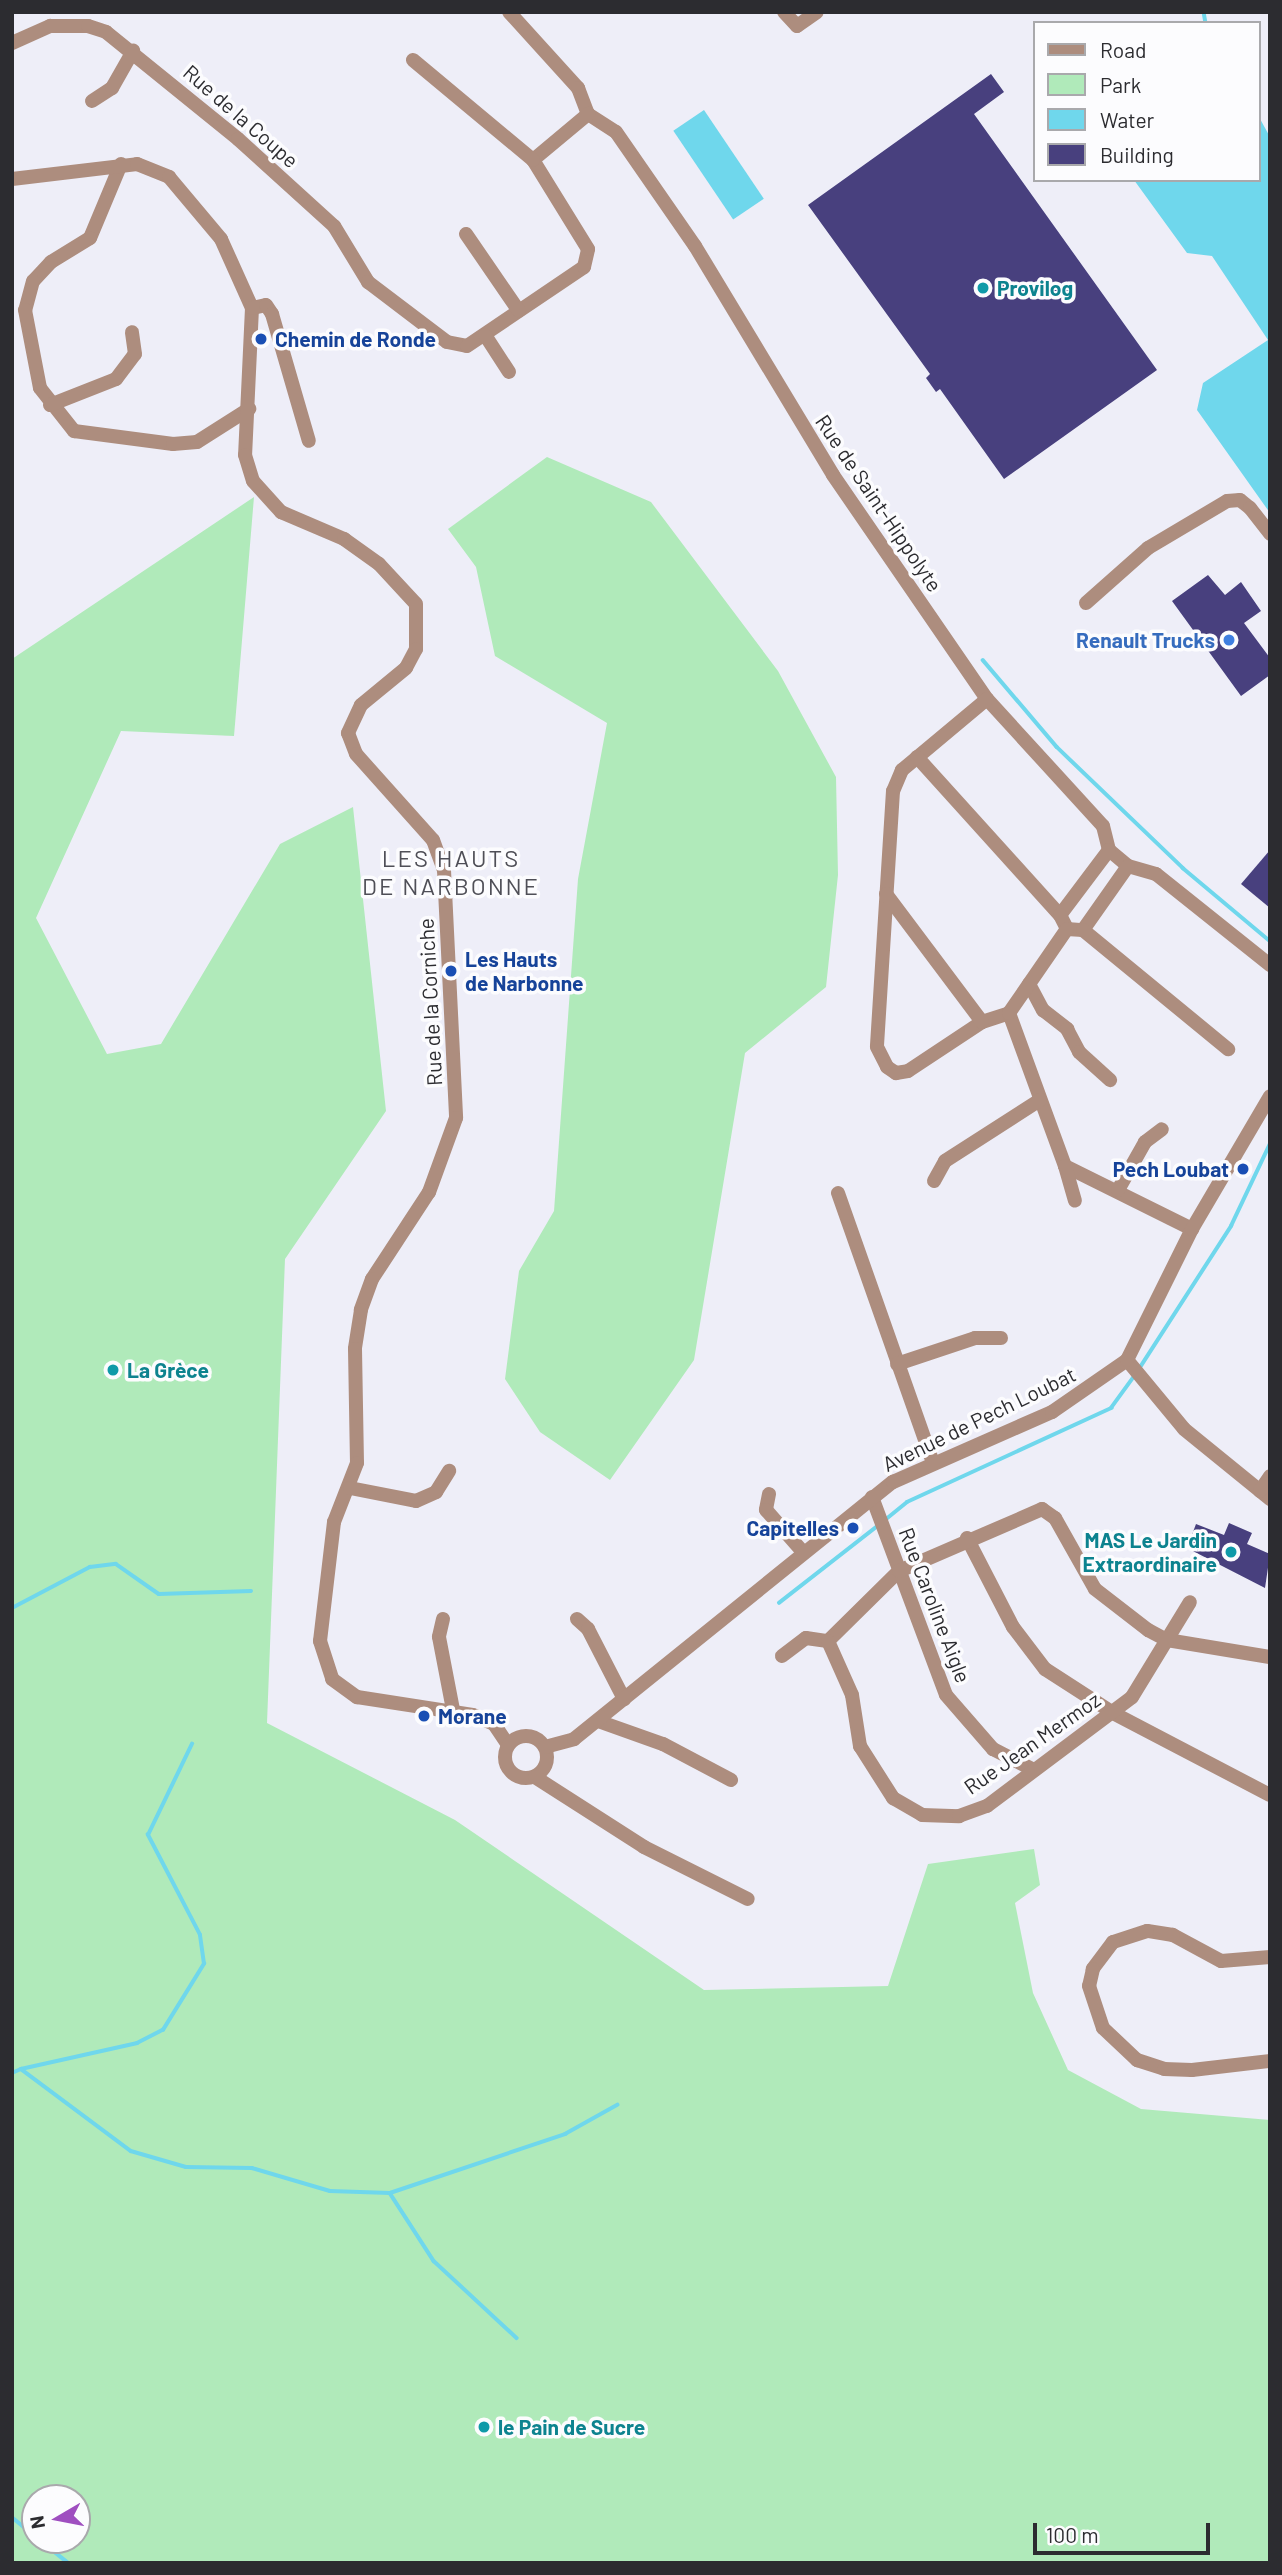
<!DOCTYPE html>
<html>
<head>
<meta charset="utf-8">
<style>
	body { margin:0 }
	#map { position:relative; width:1282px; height:2575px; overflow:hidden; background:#eeeef8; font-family:Barlow,sans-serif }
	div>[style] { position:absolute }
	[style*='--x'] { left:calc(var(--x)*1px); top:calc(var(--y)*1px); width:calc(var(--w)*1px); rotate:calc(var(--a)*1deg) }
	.green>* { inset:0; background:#b0eaba }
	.water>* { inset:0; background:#6fd7ec; transform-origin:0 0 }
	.stream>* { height:3.5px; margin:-1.75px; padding:0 1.75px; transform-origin:1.75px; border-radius:1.75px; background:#6fd7ec }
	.building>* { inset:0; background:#48407e }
	.minor>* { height:14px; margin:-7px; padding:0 7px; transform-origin:7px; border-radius:7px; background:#ad8d7e }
	.minor>.ring { margin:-7px; padding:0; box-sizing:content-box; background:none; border:14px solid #ad8d7e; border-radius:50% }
	.dots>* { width:19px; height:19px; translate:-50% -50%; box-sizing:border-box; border:4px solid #fcfcfe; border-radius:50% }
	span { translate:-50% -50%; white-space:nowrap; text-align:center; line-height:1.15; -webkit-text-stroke:7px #fcfcfe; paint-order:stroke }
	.street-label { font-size:21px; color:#2c2c30 }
	.culture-label { font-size:21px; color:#0d838f; font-weight:700 }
	.left { translate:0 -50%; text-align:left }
	.right { translate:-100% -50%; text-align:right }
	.transit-label { font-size:21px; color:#164399; font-weight:700 }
	.shop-label { font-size:21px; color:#366cbe; font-weight:700 }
	.quarter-label { font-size:24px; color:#4f4f57; letter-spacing:2px }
	.frame { position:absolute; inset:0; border:14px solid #2c2c30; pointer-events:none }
	.legend { position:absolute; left:1033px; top:21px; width:228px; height:161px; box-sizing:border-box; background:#fcfcfe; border:2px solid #a9a9ac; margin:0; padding:9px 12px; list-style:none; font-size:21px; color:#2c2c30 }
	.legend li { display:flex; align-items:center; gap:14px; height:35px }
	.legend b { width:35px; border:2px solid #a9a9ac }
	.north { position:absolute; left:21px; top:2484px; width:70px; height:70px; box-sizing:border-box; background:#fcfcfe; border:2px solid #a9a9ac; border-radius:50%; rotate:260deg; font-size:19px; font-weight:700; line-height:28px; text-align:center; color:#2c2c30 }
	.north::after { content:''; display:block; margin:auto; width:24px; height:32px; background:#9f4fc0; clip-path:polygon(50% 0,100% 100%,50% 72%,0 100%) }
	.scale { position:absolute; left:1033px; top:2523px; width:177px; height:32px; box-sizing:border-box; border:4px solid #2c2c30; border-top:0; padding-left:9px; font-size:21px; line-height:24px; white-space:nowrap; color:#2c2c30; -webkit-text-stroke:5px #fcfcfe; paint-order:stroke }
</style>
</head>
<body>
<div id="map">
	<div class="green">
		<div style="clip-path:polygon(547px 457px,651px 502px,778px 671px,836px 777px,838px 875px,826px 987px,745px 1053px,694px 1360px,610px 1480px,540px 1432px,505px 1379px,519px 1271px,554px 1211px,578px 879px,607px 723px,495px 656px,476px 567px,448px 529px)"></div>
		<div style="clip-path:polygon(evenodd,254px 497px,234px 736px,121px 731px,36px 918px,107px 1054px,161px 1044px,280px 844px,353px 807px,386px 1111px,285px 1259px,267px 1723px,455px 1820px,704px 1990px,888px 1986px,928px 1864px,1034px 1849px,1040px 1885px,1015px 1903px,1033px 1993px,1068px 2070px,1141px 2109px,1270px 2120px,1270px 2563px,12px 2563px,12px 659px,254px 497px,35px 2498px,77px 2498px,77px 2540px,35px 2540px,35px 2498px)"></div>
	</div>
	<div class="water">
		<div style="left:704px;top:110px;width:107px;height:37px;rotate:56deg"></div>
		<div style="clip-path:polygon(1259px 117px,1270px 137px,1270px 513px,1197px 410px,1203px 383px,1268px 340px,1212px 256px,1187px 253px,1134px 180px,1259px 180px)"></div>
	</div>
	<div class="stream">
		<div style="--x:1204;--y:12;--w:11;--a:80"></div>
		<div style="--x:983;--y:660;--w:114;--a:49.6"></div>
		<div style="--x:1057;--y:747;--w:175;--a:43.8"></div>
		<div style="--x:1183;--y:868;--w:114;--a:40"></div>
		<div style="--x:1139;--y:1369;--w:170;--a:-57.2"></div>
		<div style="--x:1231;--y:1226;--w:91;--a:-64.6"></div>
		<div style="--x:885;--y:1520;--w:28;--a:-39"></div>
		<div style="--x:907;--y:1502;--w:225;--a:-24.7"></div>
		<div style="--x:1111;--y:1408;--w:41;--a:-54"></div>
		<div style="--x:779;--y:1603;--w:127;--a:-38"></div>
		<div style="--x:12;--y:1608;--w:88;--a:-27.7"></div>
		<div style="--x:90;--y:1567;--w:26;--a:-7"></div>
		<div style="--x:116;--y:1564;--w:52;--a:34.9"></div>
		<div style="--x:159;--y:1594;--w:92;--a:-1.9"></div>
		<div style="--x:21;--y:2069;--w:119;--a:-12.6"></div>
		<div style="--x:137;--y:2043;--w:29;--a:-27"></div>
		<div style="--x:163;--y:2030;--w:78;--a:-58.2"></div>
		<div style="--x:204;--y:1964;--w:29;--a:-98"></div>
		<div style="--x:200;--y:1935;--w:113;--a:-117.5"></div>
		<div style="--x:148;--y:1835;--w:101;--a:-64.2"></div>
		<div style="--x:12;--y:2073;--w:10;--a:-24"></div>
		<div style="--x:21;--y:2069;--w:137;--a:36.7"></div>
		<div style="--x:131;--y:2151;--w:57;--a:16.2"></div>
		<div style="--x:186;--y:2167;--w:66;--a:0.9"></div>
		<div style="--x:252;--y:2168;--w:81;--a:16.4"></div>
		<div style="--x:330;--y:2191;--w:60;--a:1.9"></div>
		<div style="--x:390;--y:2193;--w:185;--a:-18.6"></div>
		<div style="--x:565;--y:2134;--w:60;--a:-29.1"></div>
		<div style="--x:390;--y:2193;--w:81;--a:57.1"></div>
		<div style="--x:434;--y:2261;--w:113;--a:42.9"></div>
		<div style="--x:12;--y:2517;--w:30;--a:40"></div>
		<div style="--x:40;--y:2540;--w:36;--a:39"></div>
	</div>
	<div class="building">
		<div style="clip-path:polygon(991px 74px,1004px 92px,974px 114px,1157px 370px,1004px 479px,940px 389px,936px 392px,926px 378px,930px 374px,808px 205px)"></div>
		<div style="clip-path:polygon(1208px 575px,1225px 595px,1241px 582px,1261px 611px,1244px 623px,1270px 658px,1270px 675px,1241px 696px,1172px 601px)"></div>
		<div style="clip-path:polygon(1270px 850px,1270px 908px,1241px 884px)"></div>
		<div style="clip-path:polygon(1229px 1523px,1252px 1533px,1247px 1544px,1270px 1554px,1265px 1588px,1187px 1548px,1196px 1524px,1224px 1535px)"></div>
	</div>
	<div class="minor">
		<div style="--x:509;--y:12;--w:103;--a:47.8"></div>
		<div style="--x:578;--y:88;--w:28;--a:69"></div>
		<div style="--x:588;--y:114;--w:33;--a:33"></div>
		<div style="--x:616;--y:132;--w:139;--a:55.3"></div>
		<div style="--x:695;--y:246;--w:267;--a:58.9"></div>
		<div style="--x:833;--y:475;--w:272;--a:55.5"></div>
		<div style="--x:987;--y:699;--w:172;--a:47.6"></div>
		<div style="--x:1103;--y:826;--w:25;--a:76"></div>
		<div style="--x:1109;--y:850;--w:25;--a:40"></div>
		<div style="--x:1128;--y:866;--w:29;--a:16"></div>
		<div style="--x:1156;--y:874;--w:146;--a:38.6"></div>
		<div style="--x:784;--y:12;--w:19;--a:47"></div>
		<div style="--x:797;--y:26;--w:24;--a:-35"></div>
		<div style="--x:12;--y:43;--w:42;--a:-24.1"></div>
		<div style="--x:50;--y:26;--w:38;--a:0"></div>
		<div style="--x:88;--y:26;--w:19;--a:18"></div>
		<div style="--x:106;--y:32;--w:170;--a:39"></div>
		<div style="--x:238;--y:139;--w:130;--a:42.2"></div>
		<div style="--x:334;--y:226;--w:66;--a:58.7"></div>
		<div style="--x:368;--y:282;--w:99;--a:37.2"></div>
		<div style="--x:447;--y:342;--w:20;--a:11"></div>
		<div style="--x:467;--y:346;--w:141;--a:-34"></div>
		<div style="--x:584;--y:267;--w:18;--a:-77"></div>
		<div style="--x:588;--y:249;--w:105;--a:-121.7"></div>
		<div style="--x:533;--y:160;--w:72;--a:-39.9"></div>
		<div style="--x:413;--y:60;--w:156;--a:39.8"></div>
		<div style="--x:92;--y:101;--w:24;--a:-33"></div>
		<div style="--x:112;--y:88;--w:43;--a:-60.4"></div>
		<div style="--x:121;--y:164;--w:80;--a:112.7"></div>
		<div style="--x:90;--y:238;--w:46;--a:148.4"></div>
		<div style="--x:51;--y:262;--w:26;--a:133"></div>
		<div style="--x:33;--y:281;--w:30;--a:105"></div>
		<div style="--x:25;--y:310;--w:79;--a:79.1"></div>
		<div style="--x:40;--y:388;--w:55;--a:51.7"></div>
		<div style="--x:74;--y:431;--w:100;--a:7.5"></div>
		<div style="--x:173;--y:444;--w:24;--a:-5"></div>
		<div style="--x:197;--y:442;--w:62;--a:-32.4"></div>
		<div style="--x:12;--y:179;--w:126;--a:-6.8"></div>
		<div style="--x:137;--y:164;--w:35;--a:22"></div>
		<div style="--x:169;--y:177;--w:81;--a:50"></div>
		<div style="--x:221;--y:239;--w:76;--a:65.8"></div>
		<div style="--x:252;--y:308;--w:147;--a:92.7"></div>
		<div style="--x:245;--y:455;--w:27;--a:73"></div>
		<div style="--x:253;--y:481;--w:42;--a:47.9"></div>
		<div style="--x:281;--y:512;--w:69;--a:23.2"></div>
		<div style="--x:344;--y:539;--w:43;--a:35.5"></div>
		<div style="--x:379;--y:564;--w:54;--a:47.2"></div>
		<div style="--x:416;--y:604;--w:45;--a:90"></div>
		<div style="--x:416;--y:649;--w:21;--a:118"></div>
		<div style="--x:406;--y:668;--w:58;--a:140.6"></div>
		<div style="--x:361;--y:705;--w:31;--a:115"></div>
		<div style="--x:348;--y:733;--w:22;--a:69"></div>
		<div style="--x:356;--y:754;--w:115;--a:48.2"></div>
		<div style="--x:433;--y:840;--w:32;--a:70"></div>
		<div style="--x:444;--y:870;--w:248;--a:87.2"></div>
		<div style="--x:456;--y:1118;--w:79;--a:110"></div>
		<div style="--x:429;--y:1192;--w:104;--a:123.2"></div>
		<div style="--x:372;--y:1279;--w:33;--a:110"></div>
		<div style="--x:361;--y:1310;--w:39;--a:99"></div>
		<div style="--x:355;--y:1349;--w:114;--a:89"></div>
		<div style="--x:357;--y:1463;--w:63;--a:111.3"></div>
		<div style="--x:334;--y:1522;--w:120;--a:96.7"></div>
		<div style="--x:320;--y:1641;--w:40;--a:72"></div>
		<div style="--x:332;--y:1679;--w:31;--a:36"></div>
		<div style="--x:357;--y:1697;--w:117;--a:8.8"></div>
		<div style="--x:473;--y:1715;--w:23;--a:23"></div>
		<div style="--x:494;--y:1724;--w:25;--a:56"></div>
		<div style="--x:466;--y:234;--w:93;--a:55.5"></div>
		<div style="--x:252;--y:308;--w:14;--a:-12"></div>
		<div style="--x:266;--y:305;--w:11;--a:56"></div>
		<div style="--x:272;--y:314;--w:132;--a:73.8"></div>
		<div style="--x:485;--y:335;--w:44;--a:57"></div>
		<div style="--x:50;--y:405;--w:71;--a:-21.5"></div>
		<div style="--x:116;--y:379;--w:31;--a:-53"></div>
		<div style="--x:135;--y:354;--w:22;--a:-98"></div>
		<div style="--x:1086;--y:603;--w:83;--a:-41.6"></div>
		<div style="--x:1148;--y:548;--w:92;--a:-30.7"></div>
		<div style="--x:1227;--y:501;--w:13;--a:-4"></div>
		<div style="--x:1240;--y:500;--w:13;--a:39"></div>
		<div style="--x:1250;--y:508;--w:33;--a:52"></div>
		<div style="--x:987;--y:699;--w:111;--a:140.1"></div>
		<div style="--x:902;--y:770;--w:23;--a:113"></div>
		<div style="--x:893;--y:791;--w:256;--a:93.6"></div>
		<div style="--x:877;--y:1047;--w:22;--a:63"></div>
		<div style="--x:887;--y:1067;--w:11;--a:34"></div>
		<div style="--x:896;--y:1073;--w:12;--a:-9"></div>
		<div style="--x:908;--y:1071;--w:89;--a:-33.5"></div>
		<div style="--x:982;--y:1022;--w:28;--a:-18"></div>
		<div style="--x:917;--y:757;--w:213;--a:47.9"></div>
		<div style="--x:1109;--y:850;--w:81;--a:127"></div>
		<div style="--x:1060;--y:915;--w:16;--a:63"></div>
		<div style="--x:1067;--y:929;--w:16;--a:4"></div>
		<div style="--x:1083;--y:930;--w:78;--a:-54.9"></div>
		<div style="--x:886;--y:894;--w:160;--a:53.1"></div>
		<div style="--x:1083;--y:930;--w:188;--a:39.4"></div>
		<div style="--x:1029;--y:984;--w:30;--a:62"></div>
		<div style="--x:1043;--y:1010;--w:31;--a:38"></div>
		<div style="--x:1067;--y:1029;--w:26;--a:62"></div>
		<div style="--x:1079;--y:1052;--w:42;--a:42.1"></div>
		<div style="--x:1009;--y:1013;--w:163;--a:69.9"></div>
		<div style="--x:1065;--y:1166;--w:142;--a:26.4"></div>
		<div style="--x:1009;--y:1013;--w:102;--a:-55.4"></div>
		<div style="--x:1065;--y:1166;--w:36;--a:74"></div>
		<div style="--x:934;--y:1181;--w:23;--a:-61"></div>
		<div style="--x:945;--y:1161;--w:113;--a:-32.7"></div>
		<div style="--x:1118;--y:1190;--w:55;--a:-60.6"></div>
		<div style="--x:1145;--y:1142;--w:21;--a:-37"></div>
		<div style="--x:838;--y:1193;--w:286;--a:70.6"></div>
		<div style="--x:1127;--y:1360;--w:89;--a:50.4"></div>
		<div style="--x:1184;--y:1429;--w:111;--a:39.1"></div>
		<div style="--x:897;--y:1364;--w:82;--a:-18.4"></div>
		<div style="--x:975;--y:1338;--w:26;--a:0"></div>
		<div style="--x:350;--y:1488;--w:67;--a:11.1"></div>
		<div style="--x:416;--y:1501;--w:22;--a:-24"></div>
		<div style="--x:436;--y:1492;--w:25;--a:-58"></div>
		<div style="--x:1260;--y:1491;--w:18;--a:-56"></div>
		<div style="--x:769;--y:1494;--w:16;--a:101"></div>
		<div style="--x:766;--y:1510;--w:56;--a:48.6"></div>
		<div style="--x:872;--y:1497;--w:211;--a:69.5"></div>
		<div style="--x:946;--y:1695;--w:72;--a:49"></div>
		<div style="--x:993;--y:1749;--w:46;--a:27.1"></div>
		<div style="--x:967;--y:1538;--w:100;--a:62.7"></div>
		<div style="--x:1013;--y:1627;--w:53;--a:52.7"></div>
		<div style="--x:1045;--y:1669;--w:81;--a:32.9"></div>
		<div style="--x:1113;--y:1713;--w:177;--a:27.6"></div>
		<div style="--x:443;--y:1619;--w:18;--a:103"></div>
		<div style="--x:439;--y:1637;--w:74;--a:79.1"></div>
		<div style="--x:577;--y:1619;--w:15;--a:42"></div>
		<div style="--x:588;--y:1629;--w:79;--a:62.8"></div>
		<div style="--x:828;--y:1641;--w:100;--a:-44.6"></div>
		<div style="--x:899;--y:1571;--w:156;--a:-23.4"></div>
		<div style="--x:1042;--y:1509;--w:16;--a:35"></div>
		<div style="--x:1055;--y:1518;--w:81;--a:60.6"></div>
		<div style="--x:1095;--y:1589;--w:67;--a:37.7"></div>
		<div style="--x:1148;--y:1630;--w:21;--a:28"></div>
		<div style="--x:1167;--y:1640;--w:104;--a:9.4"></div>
		<div style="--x:782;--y:1656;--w:30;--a:-37"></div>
		<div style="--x:806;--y:1638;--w:22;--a:8"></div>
		<div style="--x:828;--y:1641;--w:59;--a:66"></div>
		<div style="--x:852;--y:1695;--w:52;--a:81.1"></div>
		<div style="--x:860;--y:1746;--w:62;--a:57.6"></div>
		<div style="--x:893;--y:1798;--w:34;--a:30"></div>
		<div style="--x:922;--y:1815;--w:37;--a:2"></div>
		<div style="--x:959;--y:1816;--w:30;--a:-20"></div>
		<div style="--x:987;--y:1806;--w:181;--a:-36.9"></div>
		<div style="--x:1132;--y:1697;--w:111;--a:-58.6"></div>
		<div style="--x:598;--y:1721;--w:69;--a:19.5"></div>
		<div style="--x:663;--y:1744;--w:77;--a:27.9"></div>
		<div class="ring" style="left:505px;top:1736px;width:28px;height:28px"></div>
		<div style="--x:545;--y:1747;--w:30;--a:-15"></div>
		<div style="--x:574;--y:1739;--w:410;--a:-38.9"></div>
		<div style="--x:893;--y:1482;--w:174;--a:-23.8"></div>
		<div style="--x:1052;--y:1412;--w:91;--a:-34.7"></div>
		<div style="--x:1127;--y:1360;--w:146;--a:-63.6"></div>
		<div style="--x:1192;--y:1229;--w:154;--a:-59.6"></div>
		<div style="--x:535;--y:1777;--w:130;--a:32.7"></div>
		<div style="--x:644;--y:1847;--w:116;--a:26.6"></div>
		<div style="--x:1270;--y:1957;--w:49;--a:175.3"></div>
		<div style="--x:1221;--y:1961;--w:55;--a:-151.6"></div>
		<div style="--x:1173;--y:1935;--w:26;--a:-171"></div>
		<div style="--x:1147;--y:1931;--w:36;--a:162"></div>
		<div style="--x:1113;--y:1942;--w:34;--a:127"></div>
		<div style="--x:1093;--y:1969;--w:17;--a:103"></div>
		<div style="--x:1089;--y:1986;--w:44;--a:71.6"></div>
		<div style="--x:1103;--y:2028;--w:47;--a:43.3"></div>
		<div style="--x:1137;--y:2060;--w:28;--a:18"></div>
		<div style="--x:1164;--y:2069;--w:28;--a:2"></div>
		<div style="--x:1192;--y:2070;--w:79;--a:-6.6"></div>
	</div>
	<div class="dots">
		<div style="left:983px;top:288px;background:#0f9aa8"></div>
		<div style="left:261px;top:339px;background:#1a4fb4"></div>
		<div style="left:1229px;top:640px;background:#3f7fe0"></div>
		<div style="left:451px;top:971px;background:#1a4fb4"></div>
		<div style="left:1243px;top:1169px;background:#1a4fb4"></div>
		<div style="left:113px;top:1370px;background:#0f9aa8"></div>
		<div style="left:853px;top:1528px;background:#1a4fb4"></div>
		<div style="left:1231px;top:1552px;background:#0f9aa8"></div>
		<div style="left:424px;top:1716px;background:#1a4fb4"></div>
		<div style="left:484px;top:2427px;background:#0f9aa8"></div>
	</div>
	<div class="street-label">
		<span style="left:241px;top:116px;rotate:41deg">Rue de la Coupe</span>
		<span style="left:879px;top:503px;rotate:56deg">Rue de Saint-Hippolyte</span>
		<span style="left:430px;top:1002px;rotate:-93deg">Rue de la Corniche</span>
		<span style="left:979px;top:1419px;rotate:-26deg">Avenue de Pech Loubat</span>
		<span style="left:935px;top:1605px;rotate:69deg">Rue Caroline Aigle</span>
		<span style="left:1032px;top:1743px;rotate:-35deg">Rue Jean Mermoz</span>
	</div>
	<div class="culture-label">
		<span class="left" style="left:997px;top:288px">Provilog</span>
		<span class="left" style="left:127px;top:1370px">La Grèce</span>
		<span class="right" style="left:1217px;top:1552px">MAS Le Jardin<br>Extraordinaire</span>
		<span class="left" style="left:498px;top:2427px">le Pain de Sucre</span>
	</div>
	<div class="transit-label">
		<span class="left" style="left:275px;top:339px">Chemin de Ronde</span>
		<span class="left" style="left:465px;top:971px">Les Hauts<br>de Narbonne</span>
		<span class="right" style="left:1229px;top:1169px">Pech Loubat</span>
		<span class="right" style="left:839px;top:1528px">Capitelles</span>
		<span class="left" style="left:438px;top:1716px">Morane</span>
	</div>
	<div class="shop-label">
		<span class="right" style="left:1215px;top:640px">Renault Trucks</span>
	</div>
	<div class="quarter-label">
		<span style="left:451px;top:872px">LES HAUTS<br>DE NARBONNE</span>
	</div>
	<div class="frame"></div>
	<ul class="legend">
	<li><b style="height:9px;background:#ad8d7e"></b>Road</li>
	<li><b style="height:19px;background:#b0eaba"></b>Park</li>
	<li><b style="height:19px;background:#6fd7ec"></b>Water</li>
	<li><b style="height:19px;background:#48407e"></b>Building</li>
	</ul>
	<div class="north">N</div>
	<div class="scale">100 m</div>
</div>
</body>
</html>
